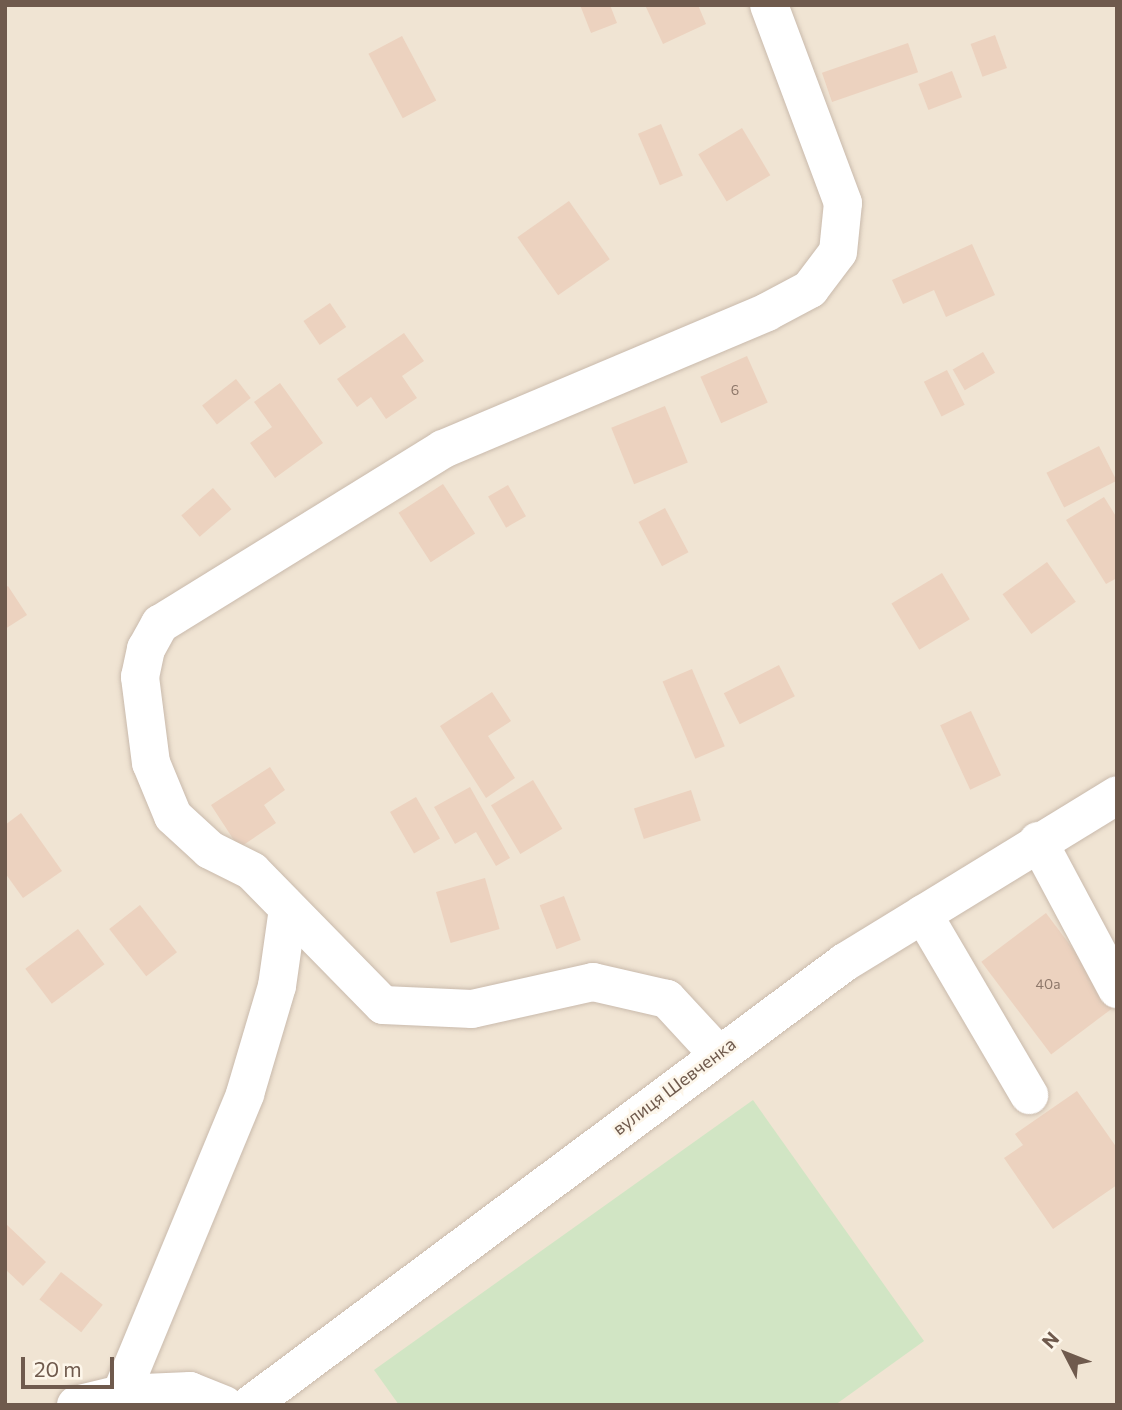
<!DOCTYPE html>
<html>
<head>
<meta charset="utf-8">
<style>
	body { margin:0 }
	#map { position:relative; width:1122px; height:1410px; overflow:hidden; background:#f9f2e4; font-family:Commissioner,sans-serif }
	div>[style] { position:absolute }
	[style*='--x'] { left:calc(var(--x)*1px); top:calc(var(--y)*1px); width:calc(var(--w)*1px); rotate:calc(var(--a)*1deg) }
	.residential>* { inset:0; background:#f0e4d3; transform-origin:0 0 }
	.green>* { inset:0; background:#d1e5c4 }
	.building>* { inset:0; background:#ecd2bf; transform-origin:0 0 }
	.roads { filter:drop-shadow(0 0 2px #c9baac) drop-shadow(0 0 2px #c9baac) }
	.minor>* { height:38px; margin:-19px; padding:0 19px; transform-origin:19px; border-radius:19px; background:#fff }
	span { translate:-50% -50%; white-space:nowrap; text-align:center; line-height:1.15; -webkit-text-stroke:5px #fdf6ea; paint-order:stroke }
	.number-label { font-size:14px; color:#8e786a }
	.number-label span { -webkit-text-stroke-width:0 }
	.street-label { font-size:18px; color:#6f5a4d }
	.frame { position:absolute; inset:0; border:7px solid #6f5a4d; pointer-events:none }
	.north { position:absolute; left:1031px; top:1319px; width:70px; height:70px; -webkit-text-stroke:5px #fdf6ea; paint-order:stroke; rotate:312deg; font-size:19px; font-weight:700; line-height:28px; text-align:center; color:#6f5a4d }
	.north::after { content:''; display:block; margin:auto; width:24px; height:32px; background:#6f5a4d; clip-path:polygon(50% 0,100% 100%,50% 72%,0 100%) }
	.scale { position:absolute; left:21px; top:1357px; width:93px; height:32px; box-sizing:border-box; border:4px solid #6f5a4d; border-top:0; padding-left:9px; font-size:21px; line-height:24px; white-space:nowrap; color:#6f5a4d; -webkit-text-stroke:5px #fdf6ea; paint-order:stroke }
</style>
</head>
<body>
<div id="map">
	<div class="residential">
		<div style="left:5px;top:5px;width:1112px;height:1400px"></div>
	</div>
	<div class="green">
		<div style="clip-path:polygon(753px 1100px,924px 1341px,835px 1405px,399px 1405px,374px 1370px)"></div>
	</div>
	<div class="building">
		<div style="clip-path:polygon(580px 5px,610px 5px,617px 23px,591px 33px)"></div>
		<div style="clip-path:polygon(645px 5px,698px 5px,706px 24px,663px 44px)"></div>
		<div style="left:995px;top:35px;width:35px;height:26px;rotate:70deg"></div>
		<div style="left:402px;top:36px;width:73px;height:38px;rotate:62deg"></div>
		<div style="left:908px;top:43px;width:31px;height:91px;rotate:71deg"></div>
		<div style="left:952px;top:71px;width:28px;height:36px;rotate:69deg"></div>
		<div style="left:661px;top:124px;width:56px;height:25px;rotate:67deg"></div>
		<div style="left:742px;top:128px;width:55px;height:51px;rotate:59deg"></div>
		<div style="left:569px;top:201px;width:71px;height:63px;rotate:55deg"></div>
		<div style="clip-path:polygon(972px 244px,995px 295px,946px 317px,934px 290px,903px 304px,892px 280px)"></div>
		<div style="left:330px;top:303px;width:29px;height:32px;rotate:56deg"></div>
		<div style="clip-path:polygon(404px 333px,424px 361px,402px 376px,417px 398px,386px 419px,371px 397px,357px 407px,337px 379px)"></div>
		<div style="left:983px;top:352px;width:24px;height:35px;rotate:60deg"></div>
		<div style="left:747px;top:356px;width:51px;height:51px;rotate:66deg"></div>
		<div style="left:947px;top:370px;width:39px;height:26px;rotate:63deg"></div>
		<div style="left:236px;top:379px;width:24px;height:43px;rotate:52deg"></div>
		<div style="clip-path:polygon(280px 383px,323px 443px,275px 478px,250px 443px,272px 427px,254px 402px)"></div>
		<div style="left:665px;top:406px;width:61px;height:58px;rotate:68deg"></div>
		<div style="left:1099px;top:446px;width:39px;height:59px;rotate:63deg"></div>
		<div style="left:443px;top:484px;width:59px;height:53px;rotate:57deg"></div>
		<div style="left:508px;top:485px;width:36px;height:23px;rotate:60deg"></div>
		<div style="left:213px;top:488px;width:28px;height:42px;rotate:49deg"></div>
		<div style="clip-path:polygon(1104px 497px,1117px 518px,1117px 578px,1106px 584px,1066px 520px)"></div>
		<div style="left:665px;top:508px;width:50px;height:30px;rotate:62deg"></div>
		<div style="left:1047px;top:562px;width:49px;height:55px;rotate:54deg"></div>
		<div style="left:942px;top:573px;width:54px;height:59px;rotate:59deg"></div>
		<div style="clip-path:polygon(8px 586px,27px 615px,5px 629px,5px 588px)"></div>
		<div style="left:779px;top:665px;width:35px;height:62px;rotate:63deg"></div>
		<div style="left:692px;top:669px;width:84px;height:32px;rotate:67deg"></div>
		<div style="clip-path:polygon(492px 692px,511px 721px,488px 736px,515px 778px,486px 798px,440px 726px)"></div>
		<div style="left:971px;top:711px;width:71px;height:34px;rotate:65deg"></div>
		<div style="clip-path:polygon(270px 767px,285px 790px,264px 805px,276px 823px,239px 848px,211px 805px)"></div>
		<div style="left:533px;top:780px;width:57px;height:49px;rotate:59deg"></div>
		<div style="clip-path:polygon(470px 787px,510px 858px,496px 866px,476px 832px,455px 844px,434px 807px)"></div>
		<div style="left:691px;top:790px;width:32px;height:60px;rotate:72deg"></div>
		<div style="left:416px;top:797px;width:48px;height:30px;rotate:60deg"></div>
		<div style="clip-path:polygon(21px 813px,62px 871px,23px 898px,5px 873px,5px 825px)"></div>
		<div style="left:485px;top:878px;width:53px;height:51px;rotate:74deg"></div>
		<div style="left:564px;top:896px;width:47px;height:26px;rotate:69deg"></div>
		<div style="left:140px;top:905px;width:60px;height:39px;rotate:52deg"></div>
		<div style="left:1046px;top:913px;width:116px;height:81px;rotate:53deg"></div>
		<div style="left:78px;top:929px;width:44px;height:66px;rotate:53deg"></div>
		<div style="clip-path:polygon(1077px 1091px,1117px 1148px,1117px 1185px,1053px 1229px,1004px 1158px,1023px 1145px,1015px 1134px)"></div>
		<div style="clip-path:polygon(5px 1223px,46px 1262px,23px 1286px,5px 1269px)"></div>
		<div style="left:61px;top:1272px;width:53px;height:35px;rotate:38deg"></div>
	</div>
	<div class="roads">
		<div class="minor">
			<div style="--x:1038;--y:841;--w:168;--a:61.9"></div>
			<div style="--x:923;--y:914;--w:210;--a:59.6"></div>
			<div style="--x:717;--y:1053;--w:74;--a:-132.8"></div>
			<div style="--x:667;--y:999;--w:76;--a:-167.1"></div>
			<div style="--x:593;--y:982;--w:124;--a:167.4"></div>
			<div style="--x:472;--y:1009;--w:89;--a:-177.4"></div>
			<div style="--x:383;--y:1005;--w:187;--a:-134.4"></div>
			<div style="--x:252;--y:871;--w:47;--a:-153.4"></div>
			<div style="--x:210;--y:850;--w:50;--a:-137.4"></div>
			<div style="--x:173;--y:816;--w:57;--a:-112.5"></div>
			<div style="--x:151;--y:763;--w:87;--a:-97.3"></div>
			<div style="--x:140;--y:677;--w:29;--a:-78"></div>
			<div style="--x:146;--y:649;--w:29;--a:-61"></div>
			<div style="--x:160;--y:624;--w:333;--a:-31.7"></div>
			<div style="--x:443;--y:449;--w:352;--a:-22.9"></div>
			<div style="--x:767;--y:312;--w:49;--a:-28.1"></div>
			<div style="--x:810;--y:289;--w:46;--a:-52.9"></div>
			<div style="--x:838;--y:252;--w:49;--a:-84.2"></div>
			<div style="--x:843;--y:203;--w:211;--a:-110.5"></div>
			<div style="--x:121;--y:1394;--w:325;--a:-67.5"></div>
			<div style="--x:245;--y:1094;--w:113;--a:-73.5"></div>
			<div style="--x:277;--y:986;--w:78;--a:-81.9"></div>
			<div style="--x:76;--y:1405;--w:46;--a:-13.7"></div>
			<div style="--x:121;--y:1394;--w:69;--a:-2.5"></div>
			<div style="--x:190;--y:1391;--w:37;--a:22"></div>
			<div style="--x:250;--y:1405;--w:742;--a:-36.67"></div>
			<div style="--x:845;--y:962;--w:319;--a:-31.5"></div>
		</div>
	</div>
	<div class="number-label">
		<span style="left:735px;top:390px">6</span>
		<span style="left:1048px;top:984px">40а</span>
	</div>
	<div class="street-label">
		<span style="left:674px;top:1086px;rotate:-37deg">вулиця Шевченка</span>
	</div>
	<div class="frame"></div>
	<div class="north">N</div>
	<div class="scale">20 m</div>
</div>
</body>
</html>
